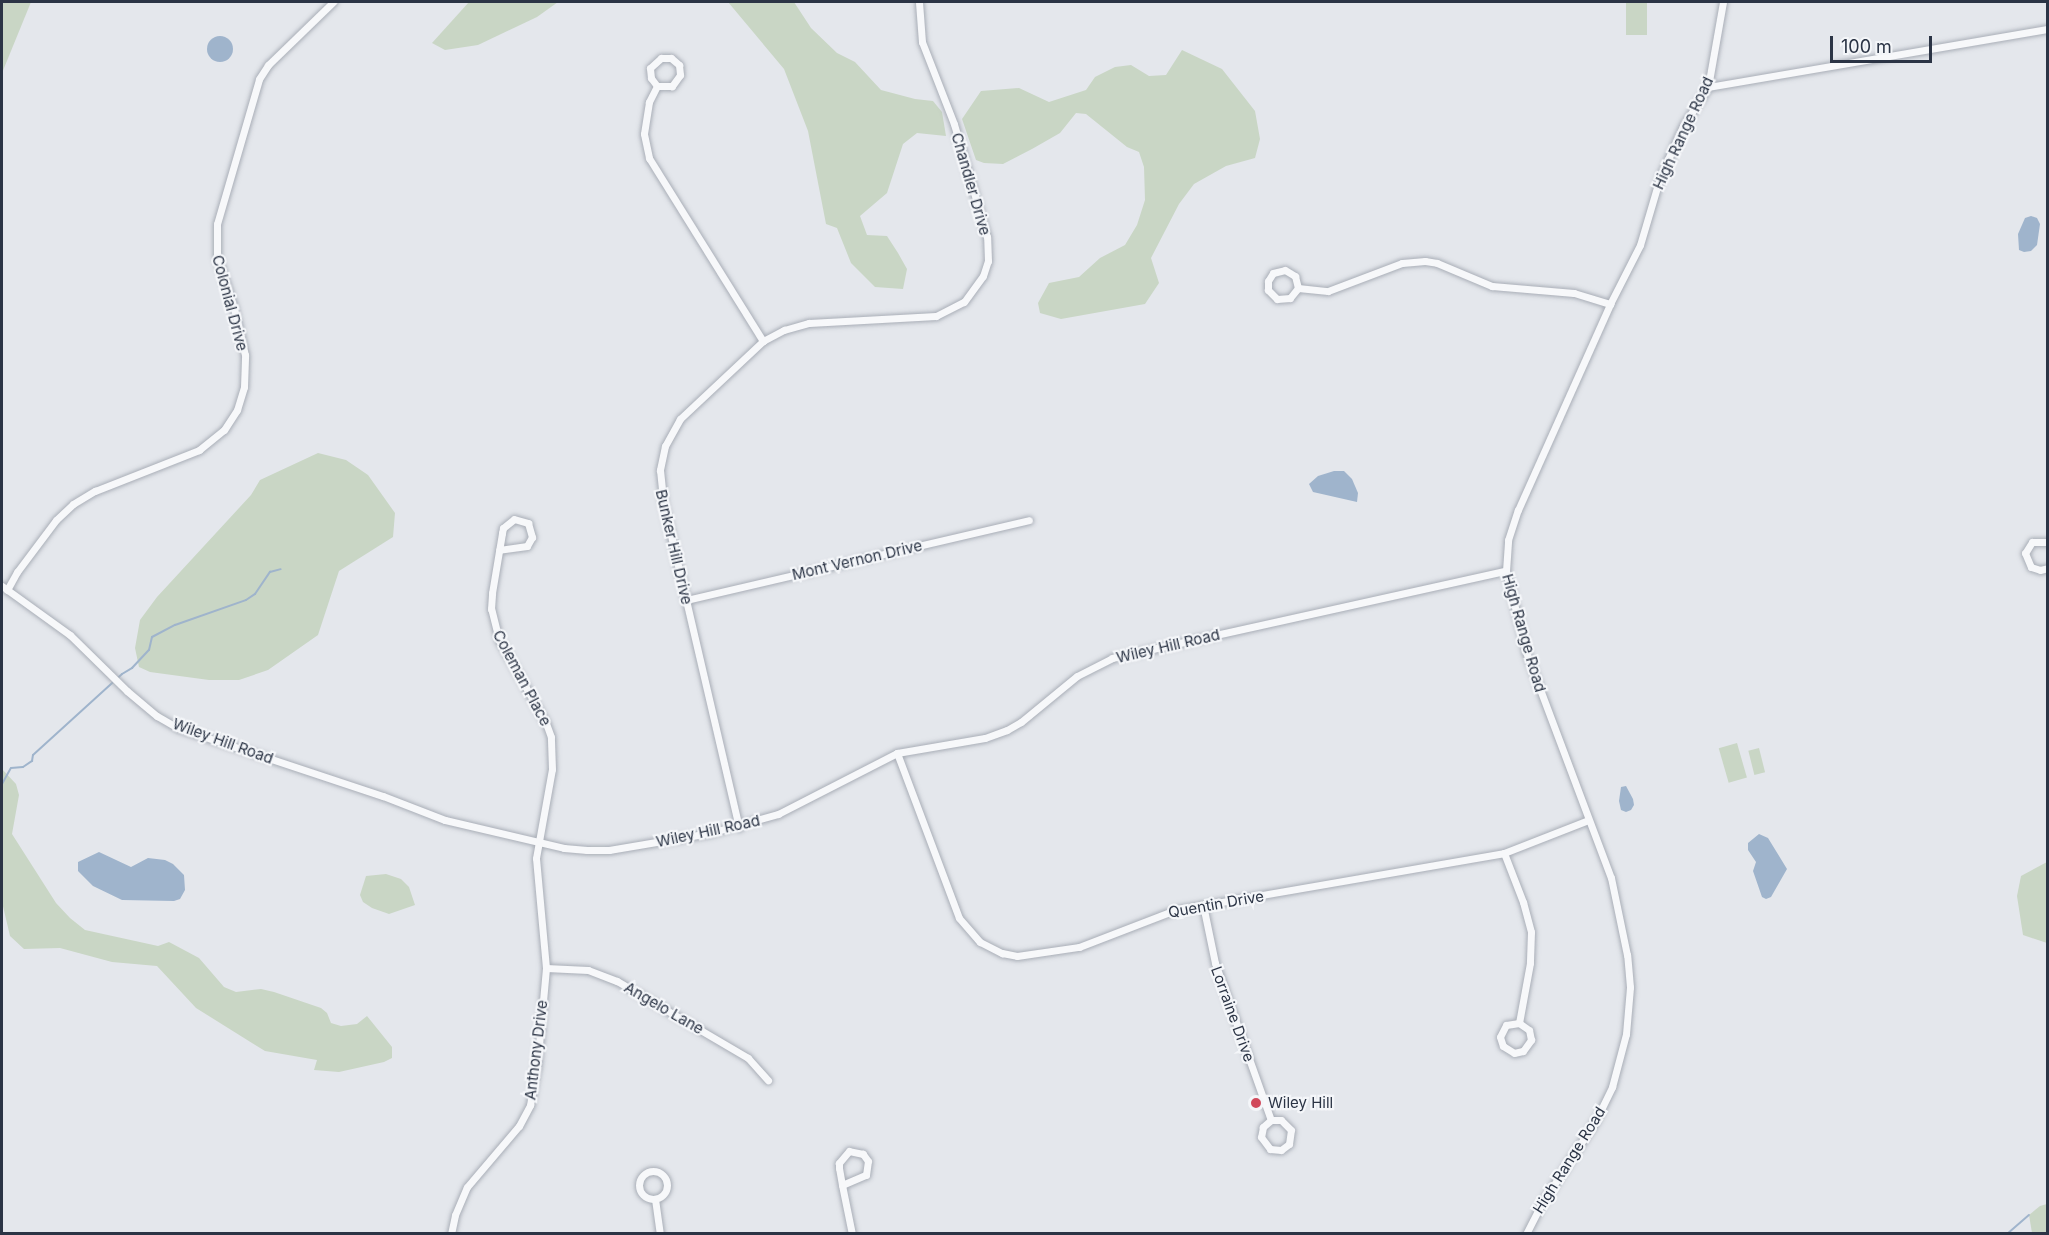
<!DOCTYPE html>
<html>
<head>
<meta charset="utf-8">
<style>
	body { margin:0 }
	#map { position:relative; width:2049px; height:1235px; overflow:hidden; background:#e4e7ec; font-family:Inter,sans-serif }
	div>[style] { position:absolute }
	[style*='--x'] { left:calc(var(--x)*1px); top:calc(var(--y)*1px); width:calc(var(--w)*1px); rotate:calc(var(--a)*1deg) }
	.green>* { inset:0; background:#c9d6c5; transform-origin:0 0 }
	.water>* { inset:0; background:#9fb4cc }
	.round { border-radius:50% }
	.stream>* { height:2px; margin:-1px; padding:0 1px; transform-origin:1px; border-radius:1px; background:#9fb4cc }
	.roads { filter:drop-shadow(0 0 2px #a9aeb7) drop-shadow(0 0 2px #a9aeb7) }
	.minor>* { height:7px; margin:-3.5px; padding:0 3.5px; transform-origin:3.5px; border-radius:3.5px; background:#f7f8fa }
	.minor>.ring { margin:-3.5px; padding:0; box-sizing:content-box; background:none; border:7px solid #f7f8fa; border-radius:50% }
	.dots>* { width:16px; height:16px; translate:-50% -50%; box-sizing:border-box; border:3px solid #f4f6f9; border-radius:50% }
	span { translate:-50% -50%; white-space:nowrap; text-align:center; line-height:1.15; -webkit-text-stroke:4.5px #f4f6f9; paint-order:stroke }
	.street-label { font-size:15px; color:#2b3445 }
	.poi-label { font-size:15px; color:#2b3445 }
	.left { translate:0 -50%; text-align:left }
	.frame { position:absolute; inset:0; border:3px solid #2b3445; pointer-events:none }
	.scale { position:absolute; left:1830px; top:36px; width:102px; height:27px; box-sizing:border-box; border:3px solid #2b3445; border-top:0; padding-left:8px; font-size:18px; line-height:21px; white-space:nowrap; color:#2b3445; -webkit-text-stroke:4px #f4f6f9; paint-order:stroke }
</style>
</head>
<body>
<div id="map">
	<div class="green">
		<div style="clip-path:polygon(2px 2px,31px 2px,2px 73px)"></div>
		<div style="clip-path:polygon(469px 2px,558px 2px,537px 17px,478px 45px,445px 50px,432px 43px)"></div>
		<div style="clip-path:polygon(728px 2px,794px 2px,811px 28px,837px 53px,855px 62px,881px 90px,915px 99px,933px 101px,942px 112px,946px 136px,917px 133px,903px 144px,887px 193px,860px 216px,867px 235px,887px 236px,898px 253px,907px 269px,903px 289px,875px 287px,851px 263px,837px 228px,826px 224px,808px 131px,784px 69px)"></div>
		<div style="left:1626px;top:2px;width:21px;height:33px"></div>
		<div style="clip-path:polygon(1182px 50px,1222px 69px,1255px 111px,1260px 139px,1255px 158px,1226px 166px,1194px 184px,1179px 204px,1151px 258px,1159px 283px,1145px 304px,1061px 319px,1040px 313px,1038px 303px,1049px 283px,1079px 277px,1100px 258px,1125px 245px,1137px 225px,1145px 200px,1144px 167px,1139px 152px,1127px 147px,1086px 114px,1076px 113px,1060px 133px,1032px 149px,1003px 164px,984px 163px,976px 160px,962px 119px,981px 91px,1019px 88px,1049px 102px,1086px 90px,1095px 77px,1115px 67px,1131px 65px,1149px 76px,1166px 75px)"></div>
		<div style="clip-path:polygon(318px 453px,346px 460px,368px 475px,395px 513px,393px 537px,339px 571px,318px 635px,268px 670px,239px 680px,209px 680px,150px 672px,139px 667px,135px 648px,140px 620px,157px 597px,251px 495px,260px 480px)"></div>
		<div style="left:1737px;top:743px;width:36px;height:19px;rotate:74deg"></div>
		<div style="left:1759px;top:748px;width:25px;height:11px;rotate:76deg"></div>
		<div style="clip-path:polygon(2px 769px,16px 784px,19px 795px,12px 834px,56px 903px,70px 918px,85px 930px,158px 946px,169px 942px,199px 958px,224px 987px,236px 992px,261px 989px,274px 992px,321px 1008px,327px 1013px,331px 1023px,341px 1026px,357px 1024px,367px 1016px,392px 1047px,392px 1058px,384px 1062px,339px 1072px,314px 1070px,317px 1060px,265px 1051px,196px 1008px,157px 966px,112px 962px,60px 948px,24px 949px,10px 936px,2px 902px)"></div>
		<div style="clip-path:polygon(2047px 862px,2048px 862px,2047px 943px,2023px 935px,2017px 896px,2021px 876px)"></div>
		<div style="clip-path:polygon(386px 874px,401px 879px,409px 887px,415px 905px,389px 914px,372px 908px,363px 902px,360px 895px,366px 876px)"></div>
		<div style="clip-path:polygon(2047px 1204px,2047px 1233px,2032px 1233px,2029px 1215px,2040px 1206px)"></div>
	</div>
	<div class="water">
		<div class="round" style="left:207px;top:36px;width:26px;height:26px"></div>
		<div style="clip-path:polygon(2031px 216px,2037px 218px,2040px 224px,2037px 245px,2031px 251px,2024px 252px,2019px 250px,2018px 234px,2025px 218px)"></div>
		<div style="clip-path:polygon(1334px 471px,1344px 471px,1352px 479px,1358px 493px,1357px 502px,1313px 492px,1309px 484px,1318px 476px)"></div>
		<div style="clip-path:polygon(1626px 786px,1633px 799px,1634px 805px,1631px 810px,1626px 812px,1621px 810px,1619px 801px,1621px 787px)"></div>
		<div style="clip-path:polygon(1759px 834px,1768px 838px,1787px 869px,1771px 897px,1766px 899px,1762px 897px,1753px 871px,1756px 862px,1748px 850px,1748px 843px)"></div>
		<div style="clip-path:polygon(99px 852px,131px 867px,148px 858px,165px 860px,173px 864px,184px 875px,185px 890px,180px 899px,174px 901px,122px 900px,93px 886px,78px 871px,78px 862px)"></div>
	</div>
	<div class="stream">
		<div style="--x:2;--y:784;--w:18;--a:-61"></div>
		<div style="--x:11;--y:768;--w:12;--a:-5"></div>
		<div style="--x:23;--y:767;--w:11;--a:-34"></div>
		<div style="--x:32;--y:761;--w:6;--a:-81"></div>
		<div style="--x:33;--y:755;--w:120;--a:-42.3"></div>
		<div style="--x:122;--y:674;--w:12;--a:-31"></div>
		<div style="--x:132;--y:668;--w:25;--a:-47"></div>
		<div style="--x:149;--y:650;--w:13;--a:-77"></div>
		<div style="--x:152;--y:637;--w:26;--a:-28"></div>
		<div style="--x:175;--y:625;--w:75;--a:-19.4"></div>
		<div style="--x:246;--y:600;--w:11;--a:-34"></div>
		<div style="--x:255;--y:594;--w:27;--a:-56"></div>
		<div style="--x:270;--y:572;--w:11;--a:-15"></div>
		<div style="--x:2007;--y:1234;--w:29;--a:-41"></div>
	</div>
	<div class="roads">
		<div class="minor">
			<div style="--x:657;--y:86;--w:10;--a:-127"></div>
			<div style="--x:651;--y:78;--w:10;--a:-96"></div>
			<div style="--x:650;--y:68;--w:15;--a:-42"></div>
			<div style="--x:661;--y:58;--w:10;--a:0"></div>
			<div style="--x:671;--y:58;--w:11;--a:41"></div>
			<div style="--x:679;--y:65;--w:10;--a:84"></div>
			<div style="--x:680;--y:75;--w:14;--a:126"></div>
			<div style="--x:672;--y:86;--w:15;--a:180"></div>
			<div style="--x:657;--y:86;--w:18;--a:117"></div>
			<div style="--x:649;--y:102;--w:32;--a:99"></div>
			<div style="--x:644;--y:134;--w:25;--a:78"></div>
			<div style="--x:649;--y:158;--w:216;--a:58.1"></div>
			<div style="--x:763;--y:341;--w:114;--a:136.8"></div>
			<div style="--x:680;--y:419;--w:31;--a:119"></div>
			<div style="--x:665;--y:446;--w:25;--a:102"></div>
			<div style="--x:660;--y:470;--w:31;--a:84"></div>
			<div style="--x:663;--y:501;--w:335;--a:76.9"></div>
			<div style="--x:1708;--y:87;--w:345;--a:-9.7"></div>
			<div style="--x:1298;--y:288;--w:13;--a:129"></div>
			<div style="--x:1290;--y:298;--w:13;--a:176"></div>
			<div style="--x:1277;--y:299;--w:13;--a:-135"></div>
			<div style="--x:1268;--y:290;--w:9;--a:-90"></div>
			<div style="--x:1268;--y:281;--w:9;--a:-58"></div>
			<div style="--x:1273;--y:273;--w:12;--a:-14"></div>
			<div style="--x:1285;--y:270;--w:12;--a:31"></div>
			<div style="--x:1295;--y:276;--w:12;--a:76"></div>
			<div style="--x:1298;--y:288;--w:30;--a:6"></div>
			<div style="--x:1328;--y:291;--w:79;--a:-20.7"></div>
			<div style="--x:1402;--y:263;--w:23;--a:-5"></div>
			<div style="--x:1425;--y:261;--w:12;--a:9"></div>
			<div style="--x:1437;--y:263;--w:60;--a:22.7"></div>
			<div style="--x:1492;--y:286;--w:82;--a:4.9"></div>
			<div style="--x:1574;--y:293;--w:38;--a:17"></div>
			<div style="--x:763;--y:341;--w:24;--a:-28"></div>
			<div style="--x:784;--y:330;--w:26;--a:-16"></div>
			<div style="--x:809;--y:323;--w:127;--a:-3.2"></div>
			<div style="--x:936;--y:316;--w:31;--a:-27"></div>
			<div style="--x:964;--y:302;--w:32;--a:-54"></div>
			<div style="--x:983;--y:276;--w:16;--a:-72"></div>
			<div style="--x:988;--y:261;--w:24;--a:-92"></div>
			<div style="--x:987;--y:237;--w:118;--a:-106.3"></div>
			<div style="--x:954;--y:124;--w:88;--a:-111.3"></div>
			<div style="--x:922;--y:42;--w:40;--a:-94.3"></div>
			<div style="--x:2048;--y:542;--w:16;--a:180"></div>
			<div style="--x:2032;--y:542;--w:13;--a:122"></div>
			<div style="--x:2025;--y:553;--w:15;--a:67"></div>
			<div style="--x:2031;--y:567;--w:9;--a:18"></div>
			<div style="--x:2040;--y:570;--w:8;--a:-14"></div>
			<div style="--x:2;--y:586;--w:84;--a:35.8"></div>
			<div style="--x:70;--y:635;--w:80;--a:44.5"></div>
			<div style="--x:127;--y:691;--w:39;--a:40"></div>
			<div style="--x:157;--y:716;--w:24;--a:30"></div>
			<div style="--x:178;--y:728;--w:216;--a:18.4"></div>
			<div style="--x:383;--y:796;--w:66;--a:21.2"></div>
			<div style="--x:445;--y:820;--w:122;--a:13.2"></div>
			<div style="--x:564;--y:848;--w:23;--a:5"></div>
			<div style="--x:587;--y:850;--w:22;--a:0"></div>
			<div style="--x:609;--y:850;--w:102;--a:-9.6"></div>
			<div style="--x:710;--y:833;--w:71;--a:-15.6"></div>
			<div style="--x:778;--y:814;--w:134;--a:-27.1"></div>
			<div style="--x:897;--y:753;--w:89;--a:-9.7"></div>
			<div style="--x:985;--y:738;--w:23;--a:-20"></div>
			<div style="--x:1007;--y:730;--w:16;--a:-30"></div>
			<div style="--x:1021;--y:722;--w:72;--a:-39.4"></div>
			<div style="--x:1077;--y:676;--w:39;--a:-27"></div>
			<div style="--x:1112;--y:658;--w:403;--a:-12.5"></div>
			<div style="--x:7;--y:590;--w:21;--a:-61"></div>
			<div style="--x:17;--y:572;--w:65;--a:-53.1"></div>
			<div style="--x:56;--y:520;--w:23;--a:-43"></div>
			<div style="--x:73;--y:504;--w:26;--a:-31"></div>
			<div style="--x:95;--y:491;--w:112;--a:-21.5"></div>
			<div style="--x:199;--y:450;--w:32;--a:-39"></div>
			<div style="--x:224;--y:430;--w:24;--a:-57"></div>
			<div style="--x:237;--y:410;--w:24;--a:-73"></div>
			<div style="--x:244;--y:387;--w:32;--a:-88"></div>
			<div style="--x:245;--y:355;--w:48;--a:-103.2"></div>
			<div style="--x:234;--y:308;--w:55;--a:-108.1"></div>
			<div style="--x:217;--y:256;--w:32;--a:-90"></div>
			<div style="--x:217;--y:224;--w:151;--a:-73.8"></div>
			<div style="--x:259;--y:79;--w:17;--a:-57"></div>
			<div style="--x:268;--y:65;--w:91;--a:-44.1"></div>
			<div style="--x:686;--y:600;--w:352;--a:-13.1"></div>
			<div style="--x:897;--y:753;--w:176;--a:69.4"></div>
			<div style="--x:959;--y:918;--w:32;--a:49"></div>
			<div style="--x:980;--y:942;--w:25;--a:27"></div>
			<div style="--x:1002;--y:953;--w:15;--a:11"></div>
			<div style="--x:1017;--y:956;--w:63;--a:-8.3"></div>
			<div style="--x:1079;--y:947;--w:103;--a:-21.1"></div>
			<div style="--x:1175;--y:910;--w:334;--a:-9.8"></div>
			<div style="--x:1504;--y:853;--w:90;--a:-21.4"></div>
			<div style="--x:1504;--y:853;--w:53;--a:68.8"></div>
			<div style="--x:1523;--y:902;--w:31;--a:75"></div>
			<div style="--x:1531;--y:932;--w:31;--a:92"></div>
			<div style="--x:1530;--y:963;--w:61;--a:100.4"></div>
			<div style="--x:1519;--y:1023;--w:13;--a:171"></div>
			<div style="--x:1506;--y:1025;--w:13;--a:117"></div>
			<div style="--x:1500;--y:1037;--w:9;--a:72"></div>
			<div style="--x:1503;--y:1046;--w:13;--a:32"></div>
			<div style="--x:1514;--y:1053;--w:9;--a:-13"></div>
			<div style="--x:1523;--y:1051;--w:14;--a:-54"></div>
			<div style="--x:1531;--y:1040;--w:10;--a:-101"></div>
			<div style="--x:1529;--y:1030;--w:12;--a:-145"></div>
			<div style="--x:1203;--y:905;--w:59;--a:78.3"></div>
			<div style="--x:1215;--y:963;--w:167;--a:70.4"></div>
			<div style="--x:1271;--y:1120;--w:11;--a:139"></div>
			<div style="--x:1263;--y:1127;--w:10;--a:101"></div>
			<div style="--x:1261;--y:1137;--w:15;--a:53"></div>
			<div style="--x:1270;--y:1149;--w:11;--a:5"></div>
			<div style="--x:1281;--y:1150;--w:10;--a:-37"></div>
			<div style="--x:1289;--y:1144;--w:14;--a:-82"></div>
			<div style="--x:1291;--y:1130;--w:14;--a:-135"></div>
			<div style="--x:1281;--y:1120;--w:10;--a:180"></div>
			<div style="--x:546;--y:968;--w:42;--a:2.7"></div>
			<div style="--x:588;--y:970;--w:31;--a:21"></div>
			<div style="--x:617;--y:981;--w:152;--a:30.4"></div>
			<div style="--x:748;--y:1058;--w:30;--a:48"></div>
			<div class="ring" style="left:639px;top:1171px;width:21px;height:21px"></div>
			<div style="--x:842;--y:1185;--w:26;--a:-23"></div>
			<div style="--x:866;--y:1175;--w:14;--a:-82"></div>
			<div style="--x:868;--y:1161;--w:9;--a:-126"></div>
			<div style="--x:863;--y:1154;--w:14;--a:-168"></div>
			<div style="--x:849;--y:1151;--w:16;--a:130"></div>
			<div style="--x:839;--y:1163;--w:5;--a:90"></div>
			<div style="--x:839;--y:1168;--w:17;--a:80"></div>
			<div style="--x:842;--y:1185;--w:50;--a:78.5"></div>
			<div style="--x:655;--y:1199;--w:35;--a:82"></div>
			<div style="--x:451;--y:1234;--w:19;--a:-78"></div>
			<div style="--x:455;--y:1215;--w:30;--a:-67"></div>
			<div style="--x:467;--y:1187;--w:80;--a:-49.6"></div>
			<div style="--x:519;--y:1126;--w:24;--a:-62"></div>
			<div style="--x:530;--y:1105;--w:39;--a:-80"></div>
			<div style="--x:537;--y:1067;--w:99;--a:-84.8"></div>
			<div style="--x:546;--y:968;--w:110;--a:-95.2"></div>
			<div style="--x:536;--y:858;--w:90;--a:-79.8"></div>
			<div style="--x:552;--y:769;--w:32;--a:-92"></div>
			<div style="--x:551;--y:737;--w:15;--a:-110"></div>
			<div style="--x:546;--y:723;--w:95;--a:-119.5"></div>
			<div style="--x:499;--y:640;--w:32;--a:-104"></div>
			<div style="--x:491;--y:609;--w:16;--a:-86"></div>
			<div style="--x:492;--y:593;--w:61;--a:-80.5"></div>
			<div style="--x:502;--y:533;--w:5;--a:-79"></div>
			<div style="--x:503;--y:528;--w:14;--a:-39"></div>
			<div style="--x:514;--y:519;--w:15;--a:16"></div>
			<div style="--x:528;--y:523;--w:15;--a:74"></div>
			<div style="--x:532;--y:537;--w:10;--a:119"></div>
			<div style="--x:527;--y:546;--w:28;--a:172"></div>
			<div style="--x:1526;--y:1234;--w:35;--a:-63"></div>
			<div style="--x:1542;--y:1203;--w:99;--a:-57"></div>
			<div style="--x:1596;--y:1120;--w:37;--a:-64"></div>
			<div style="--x:1612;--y:1087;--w:55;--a:-75.2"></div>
			<div style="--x:1626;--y:1034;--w:47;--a:-85.1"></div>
			<div style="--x:1630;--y:987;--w:32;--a:-95"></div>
			<div style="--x:1627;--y:955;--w:79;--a:-101.7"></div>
			<div style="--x:1611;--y:878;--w:241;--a:-110.6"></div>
			<div style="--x:1526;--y:652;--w:83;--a:-103.9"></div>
			<div style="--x:1506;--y:571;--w:31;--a:-86"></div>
			<div style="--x:1508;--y:540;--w:32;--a:-72"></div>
			<div style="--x:1518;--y:510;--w:226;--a:-65.9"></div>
			<div style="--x:1610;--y:304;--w:66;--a:-63"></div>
			<div style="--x:1640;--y:245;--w:71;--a:-73.6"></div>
			<div style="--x:1660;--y:177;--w:56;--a:-65.7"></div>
			<div style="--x:1683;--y:126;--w:46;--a:-57.3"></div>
			<div style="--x:1708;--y:87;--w:86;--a:-80"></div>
		</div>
	</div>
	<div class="dots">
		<div style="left:1256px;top:1103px;background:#d1495b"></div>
	</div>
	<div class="street-label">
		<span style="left:1683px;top:133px;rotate:-65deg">High Range Road</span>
		<span style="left:971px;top:184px;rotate:74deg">Chandler Drive</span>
		<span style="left:230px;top:303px;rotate:75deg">Colonial Drive</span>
		<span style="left:674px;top:547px;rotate:77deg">Bunker Hill Drive</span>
		<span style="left:857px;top:560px;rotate:-13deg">Mont Vernon Drive</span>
		<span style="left:1524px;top:633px;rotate:74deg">High Range Road</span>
		<span style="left:1168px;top:646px;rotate:-13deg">Wiley Hill Road</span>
		<span style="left:522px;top:678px;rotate:62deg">Coleman Place</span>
		<span style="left:223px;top:741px;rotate:20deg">Wiley Hill Road</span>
		<span style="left:708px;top:831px;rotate:-12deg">Wiley Hill Road</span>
		<span style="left:1216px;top:904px;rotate:-10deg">Quentin Drive</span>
		<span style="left:664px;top:1008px;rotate:30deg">Angelo Lane</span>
		<span style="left:1233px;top:1014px;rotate:70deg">Lorraine Drive</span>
		<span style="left:536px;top:1050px;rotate:-83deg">Anthony Drive</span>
		<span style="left:1569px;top:1160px;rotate:-58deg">High Range Road</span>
	</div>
	<div class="poi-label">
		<span class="left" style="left:1268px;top:1103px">Wiley Hill</span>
	</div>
	<div class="frame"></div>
	<div class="scale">100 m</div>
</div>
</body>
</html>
